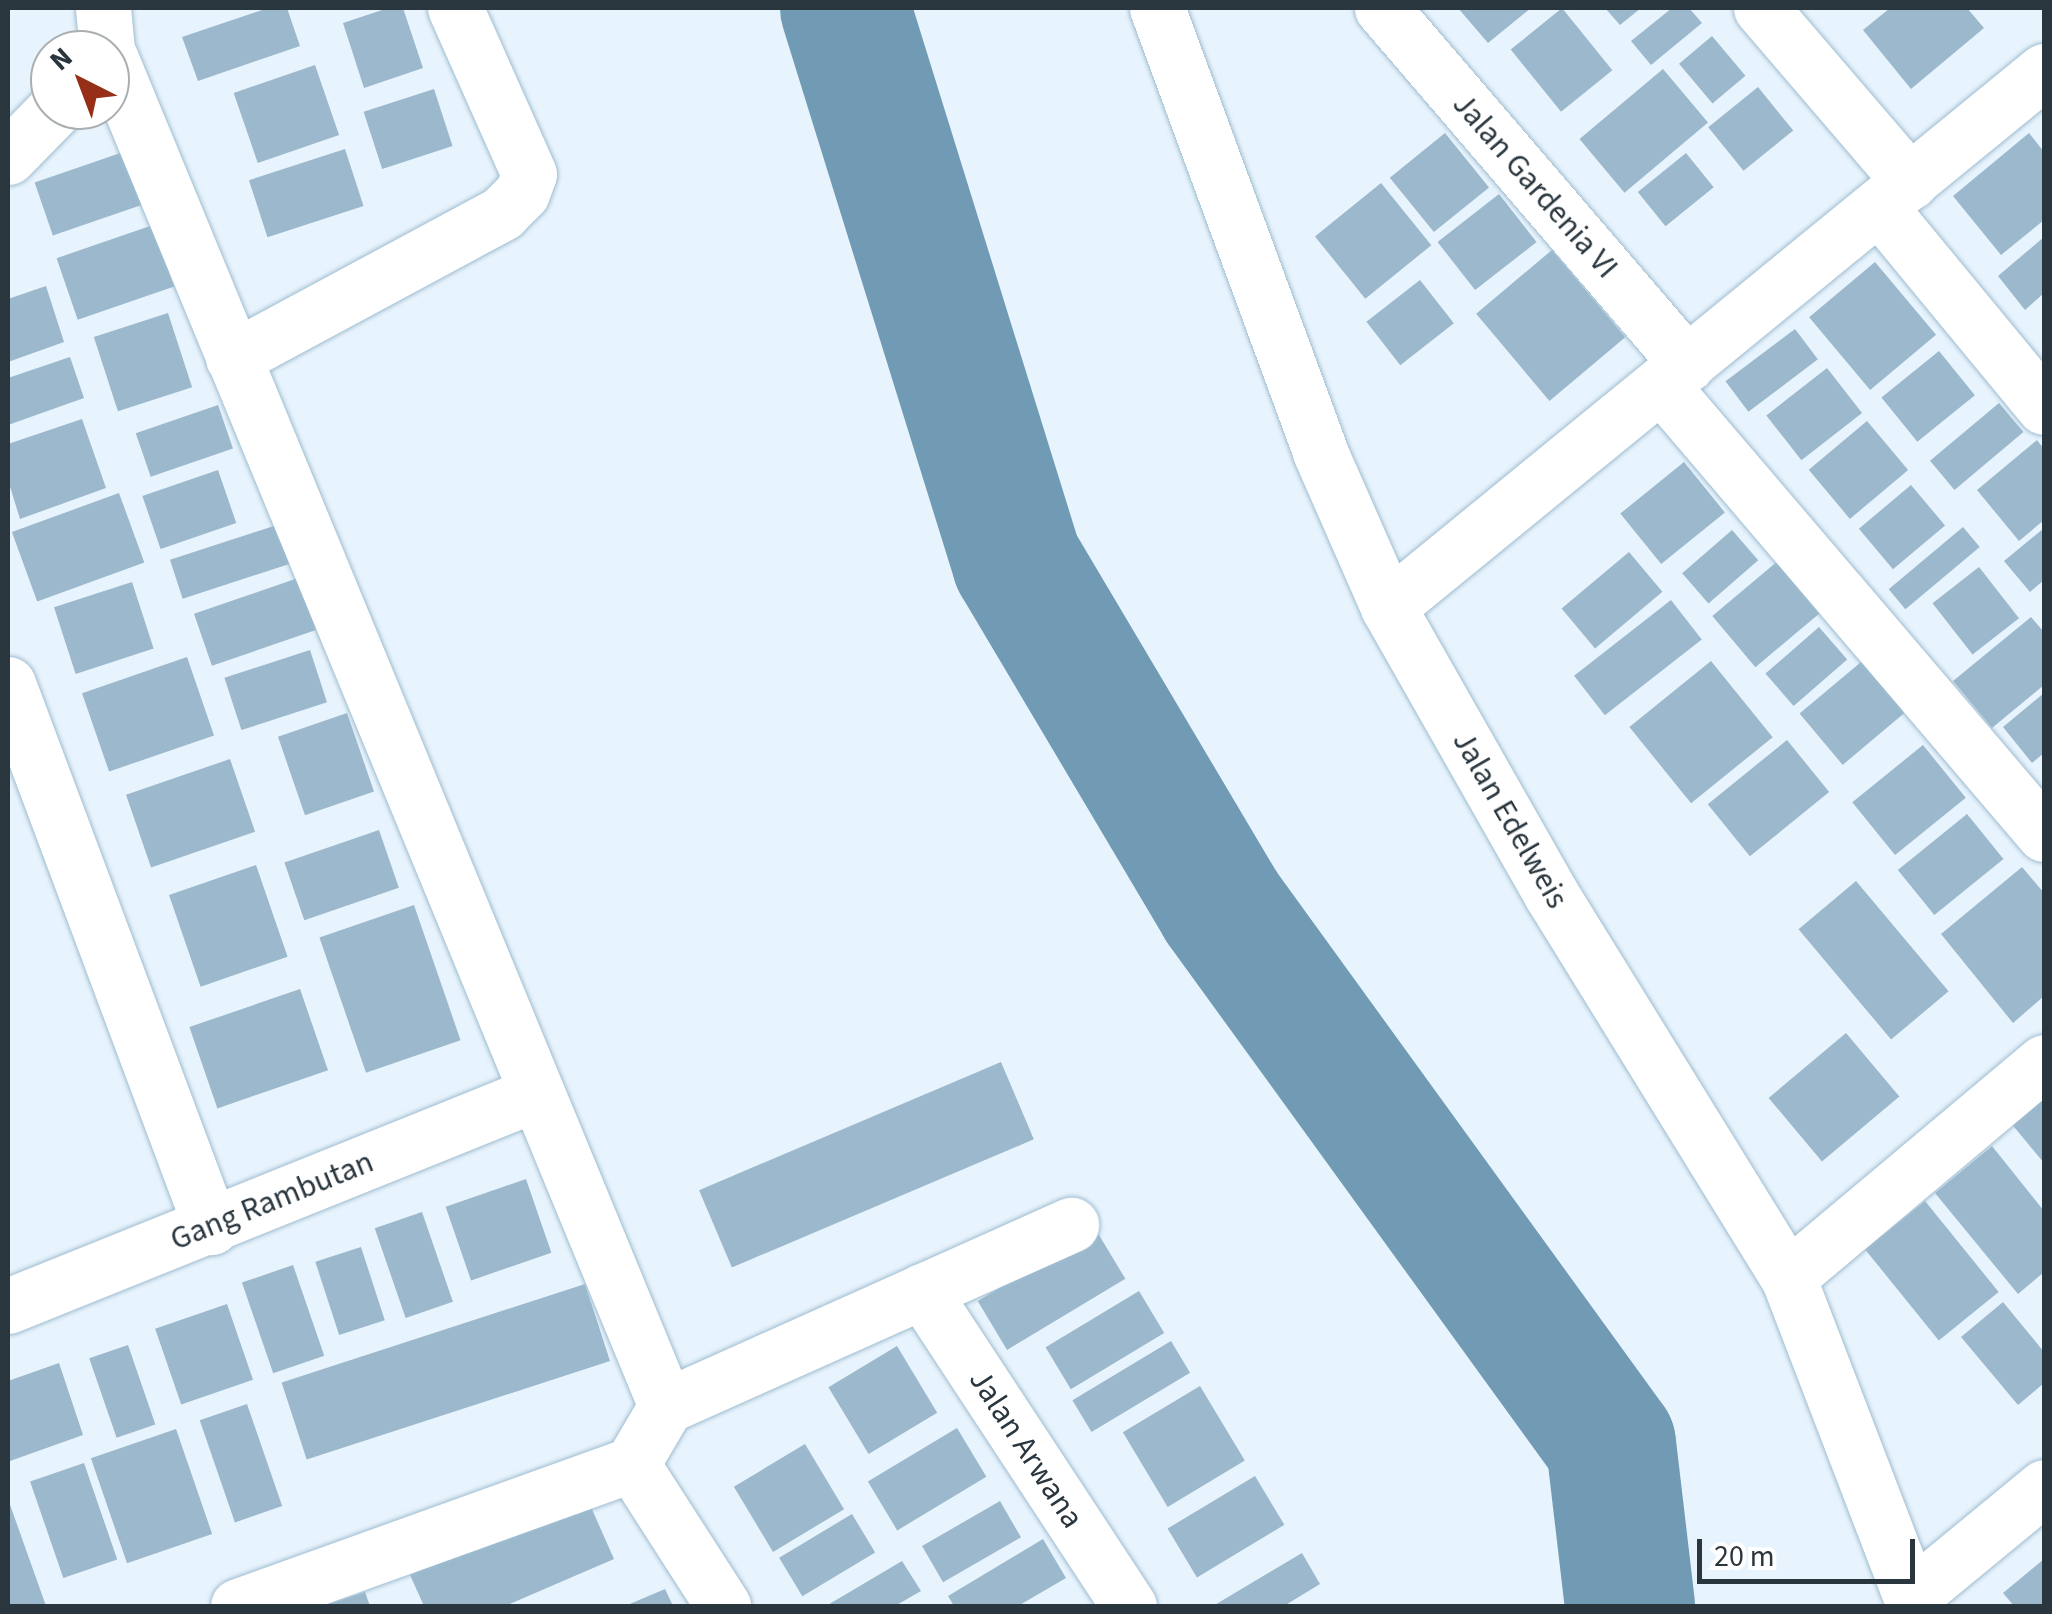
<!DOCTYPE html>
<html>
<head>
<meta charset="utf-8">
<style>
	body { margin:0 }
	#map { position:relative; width:2052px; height:1614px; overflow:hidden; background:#e8f4fd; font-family:"Source Sans 3",sans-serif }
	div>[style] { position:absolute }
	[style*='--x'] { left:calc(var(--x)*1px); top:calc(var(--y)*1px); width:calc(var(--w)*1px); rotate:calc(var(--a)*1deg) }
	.river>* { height:130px; margin:-65px; padding:0 65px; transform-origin:65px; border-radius:65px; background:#719ab5 }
	.building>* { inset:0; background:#9bb8cc; transform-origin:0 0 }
	.roads { filter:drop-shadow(0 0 2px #9ebcd0) drop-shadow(0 0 2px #9ebcd0) }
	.street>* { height:55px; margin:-27.5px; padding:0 27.5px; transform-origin:27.5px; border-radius:27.5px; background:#fff }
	span { translate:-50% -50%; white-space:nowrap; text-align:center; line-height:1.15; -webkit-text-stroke:9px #fff; paint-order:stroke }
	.street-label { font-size:32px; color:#2a363e }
	.frame { position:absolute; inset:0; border:10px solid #2a363e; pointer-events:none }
	.north { position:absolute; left:30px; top:30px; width:100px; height:100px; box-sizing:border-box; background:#fff; border:2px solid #aaafb2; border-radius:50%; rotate:318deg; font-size:28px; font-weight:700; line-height:40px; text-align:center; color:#2a363e }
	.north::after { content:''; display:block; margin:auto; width:35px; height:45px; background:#972e17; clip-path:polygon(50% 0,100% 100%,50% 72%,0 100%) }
	.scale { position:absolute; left:1697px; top:1539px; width:218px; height:45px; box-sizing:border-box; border:5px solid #2a363e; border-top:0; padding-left:12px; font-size:30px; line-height:35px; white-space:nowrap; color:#2a363e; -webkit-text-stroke:8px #fff; paint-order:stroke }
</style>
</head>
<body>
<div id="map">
	<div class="river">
		<div style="--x:845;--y:8;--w:580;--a:72.75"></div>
		<div style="--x:1017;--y:562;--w:400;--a:59.3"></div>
		<div style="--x:1221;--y:906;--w:664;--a:54.06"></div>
		<div style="--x:1611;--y:1444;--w:163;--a:83.3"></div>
	</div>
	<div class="building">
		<div style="clip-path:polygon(268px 8px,287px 8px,300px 46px,198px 81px,182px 37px)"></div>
		<div style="clip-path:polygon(388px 8px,403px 8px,423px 68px,364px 88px,343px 23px)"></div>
		<div style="clip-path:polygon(1458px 8px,1531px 8px,1488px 43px)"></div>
		<div style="left:1562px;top:8px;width:80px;height:66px;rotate:51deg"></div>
		<div style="clip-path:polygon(1605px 8px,1641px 8px,1620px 25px)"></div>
		<div style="clip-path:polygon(1672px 8px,1689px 8px,1702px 23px,1651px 65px,1631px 41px)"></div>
		<div style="clip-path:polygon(1890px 8px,1967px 8px,1984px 28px,1911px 89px,1863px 30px)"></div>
		<div style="left:1712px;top:36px;width:52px;height:43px;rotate:50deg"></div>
		<div style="left:315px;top:65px;width:74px;height:86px;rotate:71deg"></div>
		<div style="left:1663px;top:69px;width:70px;height:109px;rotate:50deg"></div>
		<div style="left:1758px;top:87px;width:56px;height:64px;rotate:51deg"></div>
		<div style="left:434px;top:89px;width:60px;height:74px;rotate:72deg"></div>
		<div style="left:1445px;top:133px;width:70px;height:71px;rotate:51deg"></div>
		<div style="clip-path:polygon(2029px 133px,2044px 152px,2044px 220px,2001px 255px,1953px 196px)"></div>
		<div style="left:132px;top:149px;width:56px;height:103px;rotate:71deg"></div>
		<div style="left:345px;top:149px;width:60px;height:101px;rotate:72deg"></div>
		<div style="left:1686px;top:153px;width:44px;height:62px;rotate:51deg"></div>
		<div style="left:1381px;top:183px;width:80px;height:85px;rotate:51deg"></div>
		<div style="left:1499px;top:194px;width:61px;height:78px;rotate:52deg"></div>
		<div style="left:153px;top:225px;width:65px;height:102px;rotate:71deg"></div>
		<div style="clip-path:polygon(2044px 237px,2044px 293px,2025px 310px,1998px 276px)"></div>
		<div style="left:1552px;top:250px;width:114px;height:99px;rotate:50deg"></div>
		<div style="left:1875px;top:262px;width:95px;height:86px;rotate:50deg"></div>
		<div style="left:1420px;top:280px;width:55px;height:68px;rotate:52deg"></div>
		<div style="clip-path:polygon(46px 286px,64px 342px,8px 362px,8px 299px)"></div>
		<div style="left:168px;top:313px;width:78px;height:78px;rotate:72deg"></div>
		<div style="left:1795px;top:329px;width:38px;height:87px;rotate:53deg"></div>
		<div style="left:1939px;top:351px;width:57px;height:74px;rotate:51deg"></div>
		<div style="clip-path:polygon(70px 357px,84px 398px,8px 425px,8px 378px)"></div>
		<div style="left:1827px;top:368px;width:57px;height:77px;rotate:52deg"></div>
		<div style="left:1999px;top:403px;width:38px;height:90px;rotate:50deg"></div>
		<div style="left:218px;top:405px;width:46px;height:87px;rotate:71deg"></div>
		<div style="clip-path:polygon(82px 419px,106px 488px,20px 519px,8px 480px,8px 444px)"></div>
		<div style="left:1867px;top:421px;width:64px;height:76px;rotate:50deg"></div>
		<div style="clip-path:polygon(2037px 440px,2044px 449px,2044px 520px,2019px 541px,1977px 490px)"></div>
		<div style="left:1684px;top:462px;width:65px;height:82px;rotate:51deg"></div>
		<div style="left:218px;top:470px;width:56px;height:80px;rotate:71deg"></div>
		<div style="left:1911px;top:485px;width:53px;height:68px;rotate:50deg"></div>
		<div style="left:119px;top:493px;width:74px;height:114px;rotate:70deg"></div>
		<div style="left:286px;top:522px;width:41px;height:122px;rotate:72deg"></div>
		<div style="left:1963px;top:527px;width:26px;height:97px;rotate:50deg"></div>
		<div style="clip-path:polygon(2044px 528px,2044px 580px,2030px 592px,2004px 561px)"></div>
		<div style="left:1732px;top:530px;width:40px;height:66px;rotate:49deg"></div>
		<div style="left:1629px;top:552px;width:52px;height:88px;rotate:50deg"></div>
		<div style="left:1779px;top:560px;width:67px;height:87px;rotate:50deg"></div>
		<div style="left:1979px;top:567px;width:65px;height:59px;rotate:52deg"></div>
		<div style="left:298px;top:578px;width:55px;height:110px;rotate:71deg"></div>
		<div style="left:132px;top:582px;width:70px;height:82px;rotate:72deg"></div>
		<div style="left:1671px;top:600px;width:50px;height:123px;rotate:52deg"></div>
		<div style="clip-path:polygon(2031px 617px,2044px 632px,2044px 685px,1992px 728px,1953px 681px)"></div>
		<div style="left:1819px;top:627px;width:43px;height:71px;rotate:49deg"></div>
		<div style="left:310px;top:650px;width:55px;height:90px;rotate:72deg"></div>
		<div style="left:187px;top:657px;width:83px;height:111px;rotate:71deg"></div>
		<div style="left:1867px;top:657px;width:67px;height:88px;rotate:50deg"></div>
		<div style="left:1711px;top:661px;width:98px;height:105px;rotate:51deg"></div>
		<div style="clip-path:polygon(2044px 693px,2044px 753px,2032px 763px,2003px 727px)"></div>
		<div style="left:347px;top:713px;width:83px;height:73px;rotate:71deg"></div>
		<div style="left:1787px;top:740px;width:67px;height:102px;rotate:51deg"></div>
		<div style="left:1923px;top:745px;width:68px;height:91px;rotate:51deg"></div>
		<div style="left:230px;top:759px;width:77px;height:110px;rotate:71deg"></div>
		<div style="left:1967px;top:814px;width:58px;height:89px;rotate:51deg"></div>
		<div style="left:379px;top:830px;width:61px;height:100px;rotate:71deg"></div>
		<div style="left:256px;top:865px;width:97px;height:92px;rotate:71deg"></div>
		<div style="clip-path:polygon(2022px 867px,2044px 893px,2044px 996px,2013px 1023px,1941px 934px)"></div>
		<div style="left:1856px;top:881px;width:144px;height:75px;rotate:50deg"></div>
		<div style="left:414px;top:905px;width:143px;height:100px;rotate:71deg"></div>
		<div style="left:300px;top:989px;width:86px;height:117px;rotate:71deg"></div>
		<div style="left:1846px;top:1033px;width:83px;height:101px;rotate:50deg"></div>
		<div style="left:1001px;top:1062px;width:84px;height:328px;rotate:67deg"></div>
		<div style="clip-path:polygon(2044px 1093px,2044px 1163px,2010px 1122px)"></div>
		<div style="clip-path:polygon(1992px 1146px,2044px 1211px,2044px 1272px,2018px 1294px,1935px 1193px)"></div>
		<div style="left:526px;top:1179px;width:78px;height:85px;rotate:71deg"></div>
		<div style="left:1925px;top:1201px;width:117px;height:77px;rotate:51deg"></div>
		<div style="left:422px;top:1212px;width:95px;height:50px;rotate:71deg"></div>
		<div style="left:1096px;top:1230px;width:57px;height:138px;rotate:59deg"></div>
		<div style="left:361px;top:1247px;width:77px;height:48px;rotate:72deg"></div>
		<div style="left:293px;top:1265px;width:96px;height:54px;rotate:71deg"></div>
		<div style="left:585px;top:1284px;width:81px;height:319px;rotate:72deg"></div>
		<div style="left:1139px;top:1291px;width:49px;height:109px;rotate:59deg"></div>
		<div style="clip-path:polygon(2003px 1302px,2044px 1352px,2044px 1383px,2018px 1405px,1961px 1337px)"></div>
		<div style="left:227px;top:1304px;width:80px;height:76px;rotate:71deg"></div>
		<div style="left:1171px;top:1341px;width:37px;height:115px;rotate:59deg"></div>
		<div style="left:128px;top:1345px;width:84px;height:41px;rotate:71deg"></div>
		<div style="left:897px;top:1346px;width:78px;height:80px;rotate:59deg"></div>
		<div style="clip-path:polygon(59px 1363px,83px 1435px,10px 1461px,8px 1381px)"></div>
		<div style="left:1200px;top:1386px;width:87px;height:90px;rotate:59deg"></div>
		<div style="left:247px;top:1404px;width:108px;height:50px;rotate:71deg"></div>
		<div style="left:957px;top:1428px;width:57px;height:104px;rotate:59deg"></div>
		<div style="left:176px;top:1429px;width:111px;height:90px;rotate:71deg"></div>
		<div style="left:805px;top:1444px;width:76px;height:83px;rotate:59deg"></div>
		<div style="left:84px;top:1463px;width:102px;height:57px;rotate:71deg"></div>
		<div style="left:1255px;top:1476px;width:57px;height:102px;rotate:59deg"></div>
		<div style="clip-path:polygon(587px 1498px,614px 1559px,505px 1606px,424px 1606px,410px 1575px)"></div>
		<div style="clip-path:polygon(8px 1499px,46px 1606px,8px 1606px)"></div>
		<div style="left:1000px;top:1501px;width:42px;height:90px;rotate:60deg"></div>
		<div style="left:852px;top:1514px;width:45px;height:85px;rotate:59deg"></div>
		<div style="clip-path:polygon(1043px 1539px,1066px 1578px,1018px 1606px,954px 1606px,948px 1596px)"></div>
		<div style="clip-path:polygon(1302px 1553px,1320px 1584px,1284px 1606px,1213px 1606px)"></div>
		<div style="clip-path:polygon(2044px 1559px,2044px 1606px,2014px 1606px,2003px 1593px)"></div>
		<div style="clip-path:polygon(902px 1561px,921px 1591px,895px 1606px,826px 1606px)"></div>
		<div style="clip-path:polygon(665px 1589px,673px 1606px,625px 1606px)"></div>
		<div style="clip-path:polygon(365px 1592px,370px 1606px,323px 1606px)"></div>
	</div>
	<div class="roads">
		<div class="street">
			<div style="--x:103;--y:8;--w:42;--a:84.6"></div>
			<div style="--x:1157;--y:8;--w:473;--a:69.8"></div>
			<div style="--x:1320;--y:452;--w:169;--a:66.3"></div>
			<div style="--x:1388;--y:607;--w:330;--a:60.4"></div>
			<div style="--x:1551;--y:894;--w:450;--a:58.3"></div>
			<div style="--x:1788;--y:1277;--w:352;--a:69"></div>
			<div style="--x:1382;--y:8;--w:469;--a:49.4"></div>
			<div style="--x:1761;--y:8;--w:229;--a:49.4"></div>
			<div style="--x:110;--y:57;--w:1459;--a:67.6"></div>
			<div style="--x:666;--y:1406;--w:67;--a:120.4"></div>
			<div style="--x:632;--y:1464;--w:169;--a:57.3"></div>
			<div style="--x:8;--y:157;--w:66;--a:-45.6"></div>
			<div style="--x:1879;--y:207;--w:259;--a:50.5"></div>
			<div style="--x:233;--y:358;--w:306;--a:-28.3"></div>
			<div style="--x:502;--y:213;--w:28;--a:-45"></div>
			<div style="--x:522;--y:193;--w:20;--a:-70"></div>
			<div style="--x:529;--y:174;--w:182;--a:-114"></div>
			<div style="--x:1661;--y:385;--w:590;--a:49.54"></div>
			<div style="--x:1388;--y:607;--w:847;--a:-39.25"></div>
			<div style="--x:8;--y:684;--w:580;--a:69.5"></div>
			<div style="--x:1788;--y:1277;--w:334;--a:-40"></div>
			<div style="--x:922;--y:1291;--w:377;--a:56.7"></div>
			<div style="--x:8;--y:1306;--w:568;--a:-21.91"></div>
			<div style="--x:666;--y:1406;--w:444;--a:-24.1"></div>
			<div style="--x:1912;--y:1596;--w:171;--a:-39.5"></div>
			<div style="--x:238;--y:1606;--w:419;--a:-19.8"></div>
		</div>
	</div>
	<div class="street-label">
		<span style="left:1535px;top:186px;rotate:49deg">Jalan Gardenia VI</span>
		<span style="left:1510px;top:820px;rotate:60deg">Jalan Edelweis</span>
		<span style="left:272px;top:1201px;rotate:-22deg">Gang Rambutan</span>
		<span style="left:1026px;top:1449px;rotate:57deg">Jalan Arwana</span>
	</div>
	<div class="frame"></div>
	<div class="north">N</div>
	<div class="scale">20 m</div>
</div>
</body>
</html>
